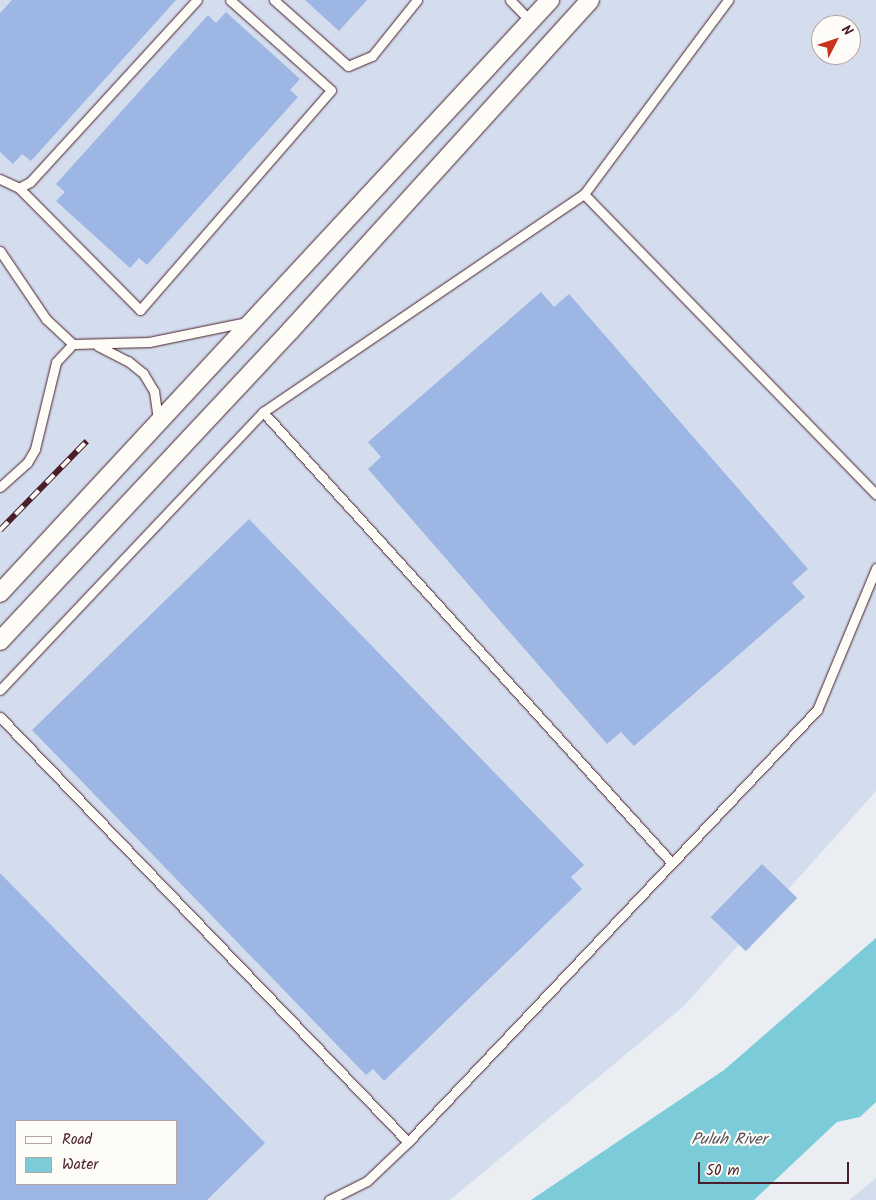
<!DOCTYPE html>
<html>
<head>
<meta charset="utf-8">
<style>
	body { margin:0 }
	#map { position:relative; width:876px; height:1200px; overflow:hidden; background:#eaeef3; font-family:Kalam,sans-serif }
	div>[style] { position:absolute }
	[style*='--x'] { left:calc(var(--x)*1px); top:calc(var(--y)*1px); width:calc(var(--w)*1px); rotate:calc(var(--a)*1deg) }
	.built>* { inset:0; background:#d3ddee }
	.water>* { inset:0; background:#7ccbd9 }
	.building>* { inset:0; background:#9eb6e3; transform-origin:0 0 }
	.roads { filter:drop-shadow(0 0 1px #4a1f2b) drop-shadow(0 0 1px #4a1f2b) }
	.lane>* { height:9px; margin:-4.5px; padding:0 4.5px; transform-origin:4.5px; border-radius:4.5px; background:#fdfcf7 }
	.street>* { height:18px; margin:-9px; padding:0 9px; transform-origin:9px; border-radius:9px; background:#fdfcf7 }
	.rail>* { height:5.5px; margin-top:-2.75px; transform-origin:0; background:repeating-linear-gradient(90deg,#fdfcf7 0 11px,#4a1f2b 0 22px); box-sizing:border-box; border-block:1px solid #4a1f2b }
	span { translate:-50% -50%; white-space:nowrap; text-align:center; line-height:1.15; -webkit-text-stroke:4.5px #fdfcf7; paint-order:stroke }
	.water-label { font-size:16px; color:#59535f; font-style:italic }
	.legend { position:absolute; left:15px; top:1120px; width:162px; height:65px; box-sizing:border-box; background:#fdfcf7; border:1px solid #b5a4a5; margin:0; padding:6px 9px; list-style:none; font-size:15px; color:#4a1f2b }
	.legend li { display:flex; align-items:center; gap:10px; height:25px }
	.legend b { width:25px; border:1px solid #b5a4a5 }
	.north { position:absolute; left:811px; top:15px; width:50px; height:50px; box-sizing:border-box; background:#fdfcf7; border:1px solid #b5a4a5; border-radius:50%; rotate:49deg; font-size:14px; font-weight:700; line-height:20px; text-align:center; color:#4a1f2b }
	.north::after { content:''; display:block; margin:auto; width:18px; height:22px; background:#c8321e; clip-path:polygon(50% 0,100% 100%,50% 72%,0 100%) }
	.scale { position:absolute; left:698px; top:1162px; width:151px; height:22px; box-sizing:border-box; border:2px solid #4a1f2b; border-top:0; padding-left:6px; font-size:15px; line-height:18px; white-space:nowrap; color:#4a1f2b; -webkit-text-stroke:4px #fdfcf7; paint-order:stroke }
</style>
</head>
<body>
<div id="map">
	<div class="built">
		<div style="clip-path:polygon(evenodd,0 0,876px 0,876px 791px,684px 1006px,450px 1200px,0 1200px,0 0,821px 25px,851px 25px,851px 55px,821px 55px,821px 25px,0 0,16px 1121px,176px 1121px,176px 1184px,16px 1184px,16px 1121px)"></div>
		<div style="clip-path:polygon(876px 1178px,876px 1200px,849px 1200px)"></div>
	</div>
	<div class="water">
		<div style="clip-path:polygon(876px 938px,876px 1102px,860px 1117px,837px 1122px,754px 1200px,531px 1200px,724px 1070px)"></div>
	</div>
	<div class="building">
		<div style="clip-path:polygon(12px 0,176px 0,31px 161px,22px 154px,13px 164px,0 152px,0 13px)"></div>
		<div style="clip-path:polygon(305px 0,367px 0,339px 31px)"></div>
		<div style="clip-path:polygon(226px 12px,300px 79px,290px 90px,298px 97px,147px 265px,139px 258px,130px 268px,56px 201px,65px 192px,56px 184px,208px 15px,216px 23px)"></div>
		<div style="clip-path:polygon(541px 292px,554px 307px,569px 294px,808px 569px,792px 583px,805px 597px,634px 746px,621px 732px,607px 744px,368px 469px,381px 457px,368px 442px)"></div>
		<div style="clip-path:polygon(249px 519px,584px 865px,571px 877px,582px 889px,384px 1081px,373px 1069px,366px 1075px,32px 730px)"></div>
		<div style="left:762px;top:864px;width:49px;height:74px;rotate:44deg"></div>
		<div style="clip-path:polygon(evenodd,0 873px,265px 1143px,207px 1200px,0 1200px,0 873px,16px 1121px,176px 1121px,176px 1184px,16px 1184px,16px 1121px)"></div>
	</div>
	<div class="roads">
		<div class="lane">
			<div style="--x:274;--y:0;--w:99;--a:41.7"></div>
			<div style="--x:348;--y:66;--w:26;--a:-23"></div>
			<div style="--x:372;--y:56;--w:72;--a:-51.2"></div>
			<div style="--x:510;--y:0;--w:29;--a:46"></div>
			<div style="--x:0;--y:179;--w:21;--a:25"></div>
			<div style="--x:19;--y:188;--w:13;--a:-29"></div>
			<div style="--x:30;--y:182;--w:247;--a:-47.5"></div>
			<div style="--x:19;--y:188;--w:172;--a:45.2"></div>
			<div style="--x:140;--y:310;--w:291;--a:-49"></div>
			<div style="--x:331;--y:90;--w:135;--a:-138.3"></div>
			<div style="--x:584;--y:194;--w:419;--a:45.8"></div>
			<div style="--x:0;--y:251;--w:82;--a:55.9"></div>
			<div style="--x:46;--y:319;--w:37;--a:43"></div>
			<div style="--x:73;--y:344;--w:76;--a:-1.5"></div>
			<div style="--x:149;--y:342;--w:104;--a:-11.6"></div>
			<div style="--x:98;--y:346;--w:34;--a:27"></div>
			<div style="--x:128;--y:361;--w:19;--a:39"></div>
			<div style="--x:143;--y:373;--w:21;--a:59"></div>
			<div style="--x:154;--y:391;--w:30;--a:82"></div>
			<div style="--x:263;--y:412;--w:609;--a:47.8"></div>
			<div style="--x:0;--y:487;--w:36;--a:-42"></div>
			<div style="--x:27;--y:463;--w:16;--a:-60"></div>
			<div style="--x:35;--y:449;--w:89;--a:-76.4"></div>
			<div style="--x:56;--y:362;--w:25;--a:-47"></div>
			<div style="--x:0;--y:690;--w:383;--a:-46.6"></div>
			<div style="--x:263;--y:412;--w:388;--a:-34.2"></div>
			<div style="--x:584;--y:194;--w:242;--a:-53.4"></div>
			<div style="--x:0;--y:717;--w:589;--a:46.17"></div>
			<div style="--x:329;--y:1200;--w:42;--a:-26.6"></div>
			<div style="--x:367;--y:1181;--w:57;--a:-43.6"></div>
			<div style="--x:408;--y:1142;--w:595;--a:-46.57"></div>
			<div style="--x:817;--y:710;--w:154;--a:-67.4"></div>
		</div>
		<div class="street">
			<div style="--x:0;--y:593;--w:809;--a:-47.15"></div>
			<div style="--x:0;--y:641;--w:426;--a:-46.9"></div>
			<div style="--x:291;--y:330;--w:445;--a:-47.8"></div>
		</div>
	</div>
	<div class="rail">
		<div style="--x:0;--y:530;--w:124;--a:-45.7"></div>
	</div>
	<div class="water-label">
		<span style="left:729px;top:1140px">Puluh River</span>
	</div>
	<ul class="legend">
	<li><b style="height:6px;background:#fdfcf7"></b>Road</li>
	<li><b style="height:14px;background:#7ccbd9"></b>Water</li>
	</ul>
	<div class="north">N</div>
	<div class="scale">50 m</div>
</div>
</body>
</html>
